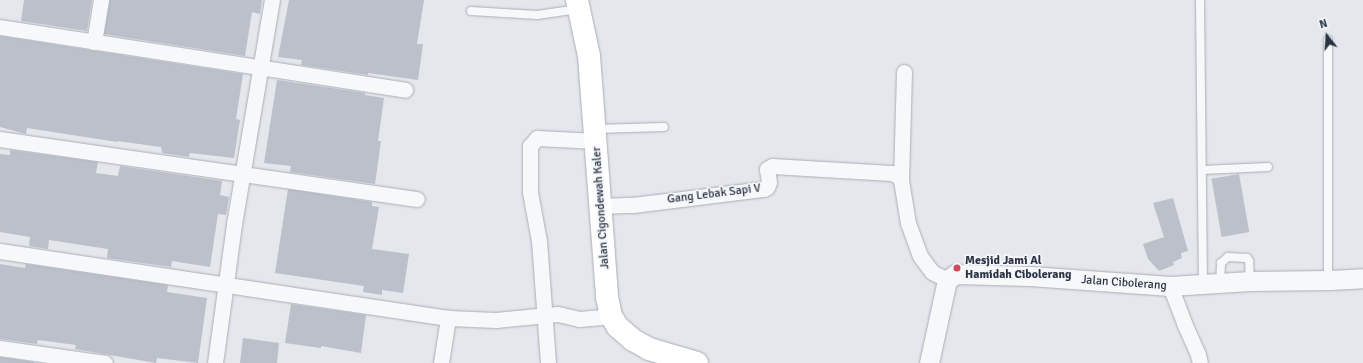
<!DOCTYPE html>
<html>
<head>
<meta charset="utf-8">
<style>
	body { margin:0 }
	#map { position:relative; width:1363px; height:363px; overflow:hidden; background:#e4e7ec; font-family:Signika,sans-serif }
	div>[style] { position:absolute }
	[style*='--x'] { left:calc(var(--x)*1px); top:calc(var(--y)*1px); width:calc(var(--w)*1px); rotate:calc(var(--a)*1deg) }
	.building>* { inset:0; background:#bbc0ca; transform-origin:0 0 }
	.roads { filter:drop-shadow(0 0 1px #a9aeb7) drop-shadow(0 0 1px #a9aeb7) }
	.service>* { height:8px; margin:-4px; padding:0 4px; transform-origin:4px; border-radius:4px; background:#f7f8fa }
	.minor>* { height:15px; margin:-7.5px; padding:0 7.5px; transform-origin:7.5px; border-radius:7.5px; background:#f7f8fa }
	.tertiary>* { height:19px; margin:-9.5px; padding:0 9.5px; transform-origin:9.5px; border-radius:9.5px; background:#f7f8fa }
	.secondary>* { height:22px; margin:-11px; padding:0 11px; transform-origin:11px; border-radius:11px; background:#fff }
	.dots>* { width:11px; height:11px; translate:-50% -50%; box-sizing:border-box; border:2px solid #f4f6f9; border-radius:50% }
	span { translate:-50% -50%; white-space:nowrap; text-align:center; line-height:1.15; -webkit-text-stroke:3.5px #f4f6f9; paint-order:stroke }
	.street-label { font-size:12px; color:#2b3445 }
	.poi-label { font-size:12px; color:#2b3445; font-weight:700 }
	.left { translate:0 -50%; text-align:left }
	.north { position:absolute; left:1307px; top:16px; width:40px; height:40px; -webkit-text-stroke:3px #f4f6f9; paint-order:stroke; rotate:343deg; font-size:11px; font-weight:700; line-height:16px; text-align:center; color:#2b3445 }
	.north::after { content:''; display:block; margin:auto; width:14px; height:18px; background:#2b3445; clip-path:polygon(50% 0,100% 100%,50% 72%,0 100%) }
</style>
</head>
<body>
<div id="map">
	<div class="building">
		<div style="clip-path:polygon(24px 0,92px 0,87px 31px,21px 21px)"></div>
		<div style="clip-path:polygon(110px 0,262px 0,260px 14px,252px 12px,245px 56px,104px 34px)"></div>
		<div style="clip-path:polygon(289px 0,424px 0,417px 44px,423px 44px,418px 80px,368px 73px,368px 75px,301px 65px,302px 60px,278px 57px)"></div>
		<div style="clip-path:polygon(0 36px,243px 74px,236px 119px,240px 120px,234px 158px,190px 153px,189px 157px,162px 153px,161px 147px,117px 141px,117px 142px,27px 128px,26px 134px,0 127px)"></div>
		<div style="clip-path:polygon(277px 80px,365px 93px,365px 95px,384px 98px,378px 141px,381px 141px,375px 184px,290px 172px,291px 166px,264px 163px)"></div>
		<div style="clip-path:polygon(10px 150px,98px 162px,96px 173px,118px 176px,120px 166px,222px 181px,220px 195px,229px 197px,226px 215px,218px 214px,210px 267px,172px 261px,171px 267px,107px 258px,108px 249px,49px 240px,48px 249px,29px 246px,30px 237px,0 232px,0 154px,10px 155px)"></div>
		<div style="left:1239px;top:174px;width:59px;height:28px;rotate:80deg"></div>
		<div style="clip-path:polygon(288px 189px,372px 202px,372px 206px,379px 207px,372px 249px,409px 254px,403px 293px,382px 290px,382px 295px,363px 292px,364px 286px,275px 273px)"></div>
		<div style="clip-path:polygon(1173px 198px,1188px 251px,1181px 253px,1182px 258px,1173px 262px,1174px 265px,1159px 271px,1148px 259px,1143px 244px,1164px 237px,1153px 203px)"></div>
		<div style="clip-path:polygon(0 264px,25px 268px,26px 264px,168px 285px,167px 292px,207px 298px,198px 363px,157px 358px,156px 363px,75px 349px,76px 345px,38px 340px,37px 344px,0 339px)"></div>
		<div style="clip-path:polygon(291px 304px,366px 315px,361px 353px,321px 346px,321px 348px,285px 343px)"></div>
		<div style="clip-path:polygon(243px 338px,279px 343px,277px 363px,240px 363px)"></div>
		<div style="clip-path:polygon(0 357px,34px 362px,34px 363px,0 363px)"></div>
	</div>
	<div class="roads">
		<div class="service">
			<div style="--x:1200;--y:0;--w:284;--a:89.4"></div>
			<div style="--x:471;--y:11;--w:66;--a:3.5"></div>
			<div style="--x:537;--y:15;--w:42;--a:-8.1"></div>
			<div style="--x:1328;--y:40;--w:229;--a:90"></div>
			<div style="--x:1328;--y:269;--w:11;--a:80"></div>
			<div style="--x:595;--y:129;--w:69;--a:-1.7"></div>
			<div style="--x:1202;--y:170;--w:66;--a:-2.6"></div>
			<div style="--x:1220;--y:283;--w:20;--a:-87"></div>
			<div style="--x:1221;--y:263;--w:9;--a:-41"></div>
			<div style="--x:1228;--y:257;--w:19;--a:3"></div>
			<div style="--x:1247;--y:258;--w:4;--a:56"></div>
			<div style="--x:1249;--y:261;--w:20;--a:87"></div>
		</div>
		<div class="minor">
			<div style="--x:0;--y:27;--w:410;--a:8.8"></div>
			<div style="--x:94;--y:42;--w:43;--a:-80.5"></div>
			<div style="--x:904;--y:72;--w:108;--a:91.6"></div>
			<div style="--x:901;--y:180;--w:44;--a:80.8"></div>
			<div style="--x:908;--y:223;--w:35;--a:70"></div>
			<div style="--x:920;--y:256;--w:20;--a:53"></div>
			<div style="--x:932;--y:272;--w:17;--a:28"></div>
			<div style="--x:0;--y:139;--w:421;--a:8.2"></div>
			<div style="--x:600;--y:206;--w:33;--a:-2"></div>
			<div style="--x:633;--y:205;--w:132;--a:-7"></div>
			<div style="--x:764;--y:189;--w:4;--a:-34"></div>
			<div style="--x:767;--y:187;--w:5;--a:-68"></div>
			<div style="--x:769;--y:182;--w:13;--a:-99"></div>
			<div style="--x:767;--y:169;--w:6;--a:-31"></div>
			<div style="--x:772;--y:166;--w:119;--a:3.4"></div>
			<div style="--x:891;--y:173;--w:6;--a:18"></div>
			<div style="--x:897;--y:175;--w:6;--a:51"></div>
			<div style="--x:0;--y:251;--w:453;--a:8.5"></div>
			<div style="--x:448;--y:318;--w:48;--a:2.4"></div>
			<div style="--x:496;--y:320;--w:62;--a:-5.5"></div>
			<div style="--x:558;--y:314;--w:22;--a:13"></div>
			<div style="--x:579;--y:319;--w:32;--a:-5"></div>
			<div style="--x:1170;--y:286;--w:40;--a:69"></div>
			<div style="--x:1184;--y:323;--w:35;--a:66"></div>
			<div style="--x:1198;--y:355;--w:8;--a:76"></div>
			<div style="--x:0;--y:348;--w:106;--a:8.1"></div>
			<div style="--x:215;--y:363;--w:140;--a:-82.2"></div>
			<div style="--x:234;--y:224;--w:227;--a:-80.4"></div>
			<div style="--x:441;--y:363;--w:46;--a:-81.2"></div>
			<div style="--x:548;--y:363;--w:122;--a:-94.2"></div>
			<div style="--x:539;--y:241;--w:50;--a:-100.4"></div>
			<div style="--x:530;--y:192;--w:46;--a:-90"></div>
			<div style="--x:530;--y:146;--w:11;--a:-49"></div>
			<div style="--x:537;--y:138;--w:59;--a:2.9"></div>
		</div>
		<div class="tertiary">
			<div style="--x:929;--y:363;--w:85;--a:-77.8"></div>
			<div style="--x:947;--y:280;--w:11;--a:-34"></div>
			<div style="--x:956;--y:274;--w:74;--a:1.5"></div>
			<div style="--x:1030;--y:276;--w:140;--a:4.1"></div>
			<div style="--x:1170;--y:286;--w:80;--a:-3.6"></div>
			<div style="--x:1250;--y:281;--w:80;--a:-0.7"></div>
			<div style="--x:1330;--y:280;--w:33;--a:-3"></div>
		</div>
		<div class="secondary">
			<div style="--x:577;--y:0;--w:57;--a:77.9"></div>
			<div style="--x:589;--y:56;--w:242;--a:85.7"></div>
			<div style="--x:607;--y:297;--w:19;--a:78"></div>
			<div style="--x:611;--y:316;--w:13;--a:58"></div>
			<div style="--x:618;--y:327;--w:20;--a:41"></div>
			<div style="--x:633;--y:340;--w:18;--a:29"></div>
			<div style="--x:649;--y:349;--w:50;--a:16.3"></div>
		</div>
	</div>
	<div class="dots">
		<div style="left:957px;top:268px;background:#d1495b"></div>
	</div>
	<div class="street-label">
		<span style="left:714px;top:194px;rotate:-7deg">Gang Lebak Sapi V</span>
		<span style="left:601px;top:208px;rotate:-94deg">Jalan Cigondewah Kaler</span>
		<span style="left:1124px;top:283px;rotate:4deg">Jalan Cibolerang</span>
	</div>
	<div class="poi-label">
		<span class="left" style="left:965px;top:268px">Mesjid Jami Al<br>Hamidah Cibolerang</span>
	</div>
	<div class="north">N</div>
</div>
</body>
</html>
